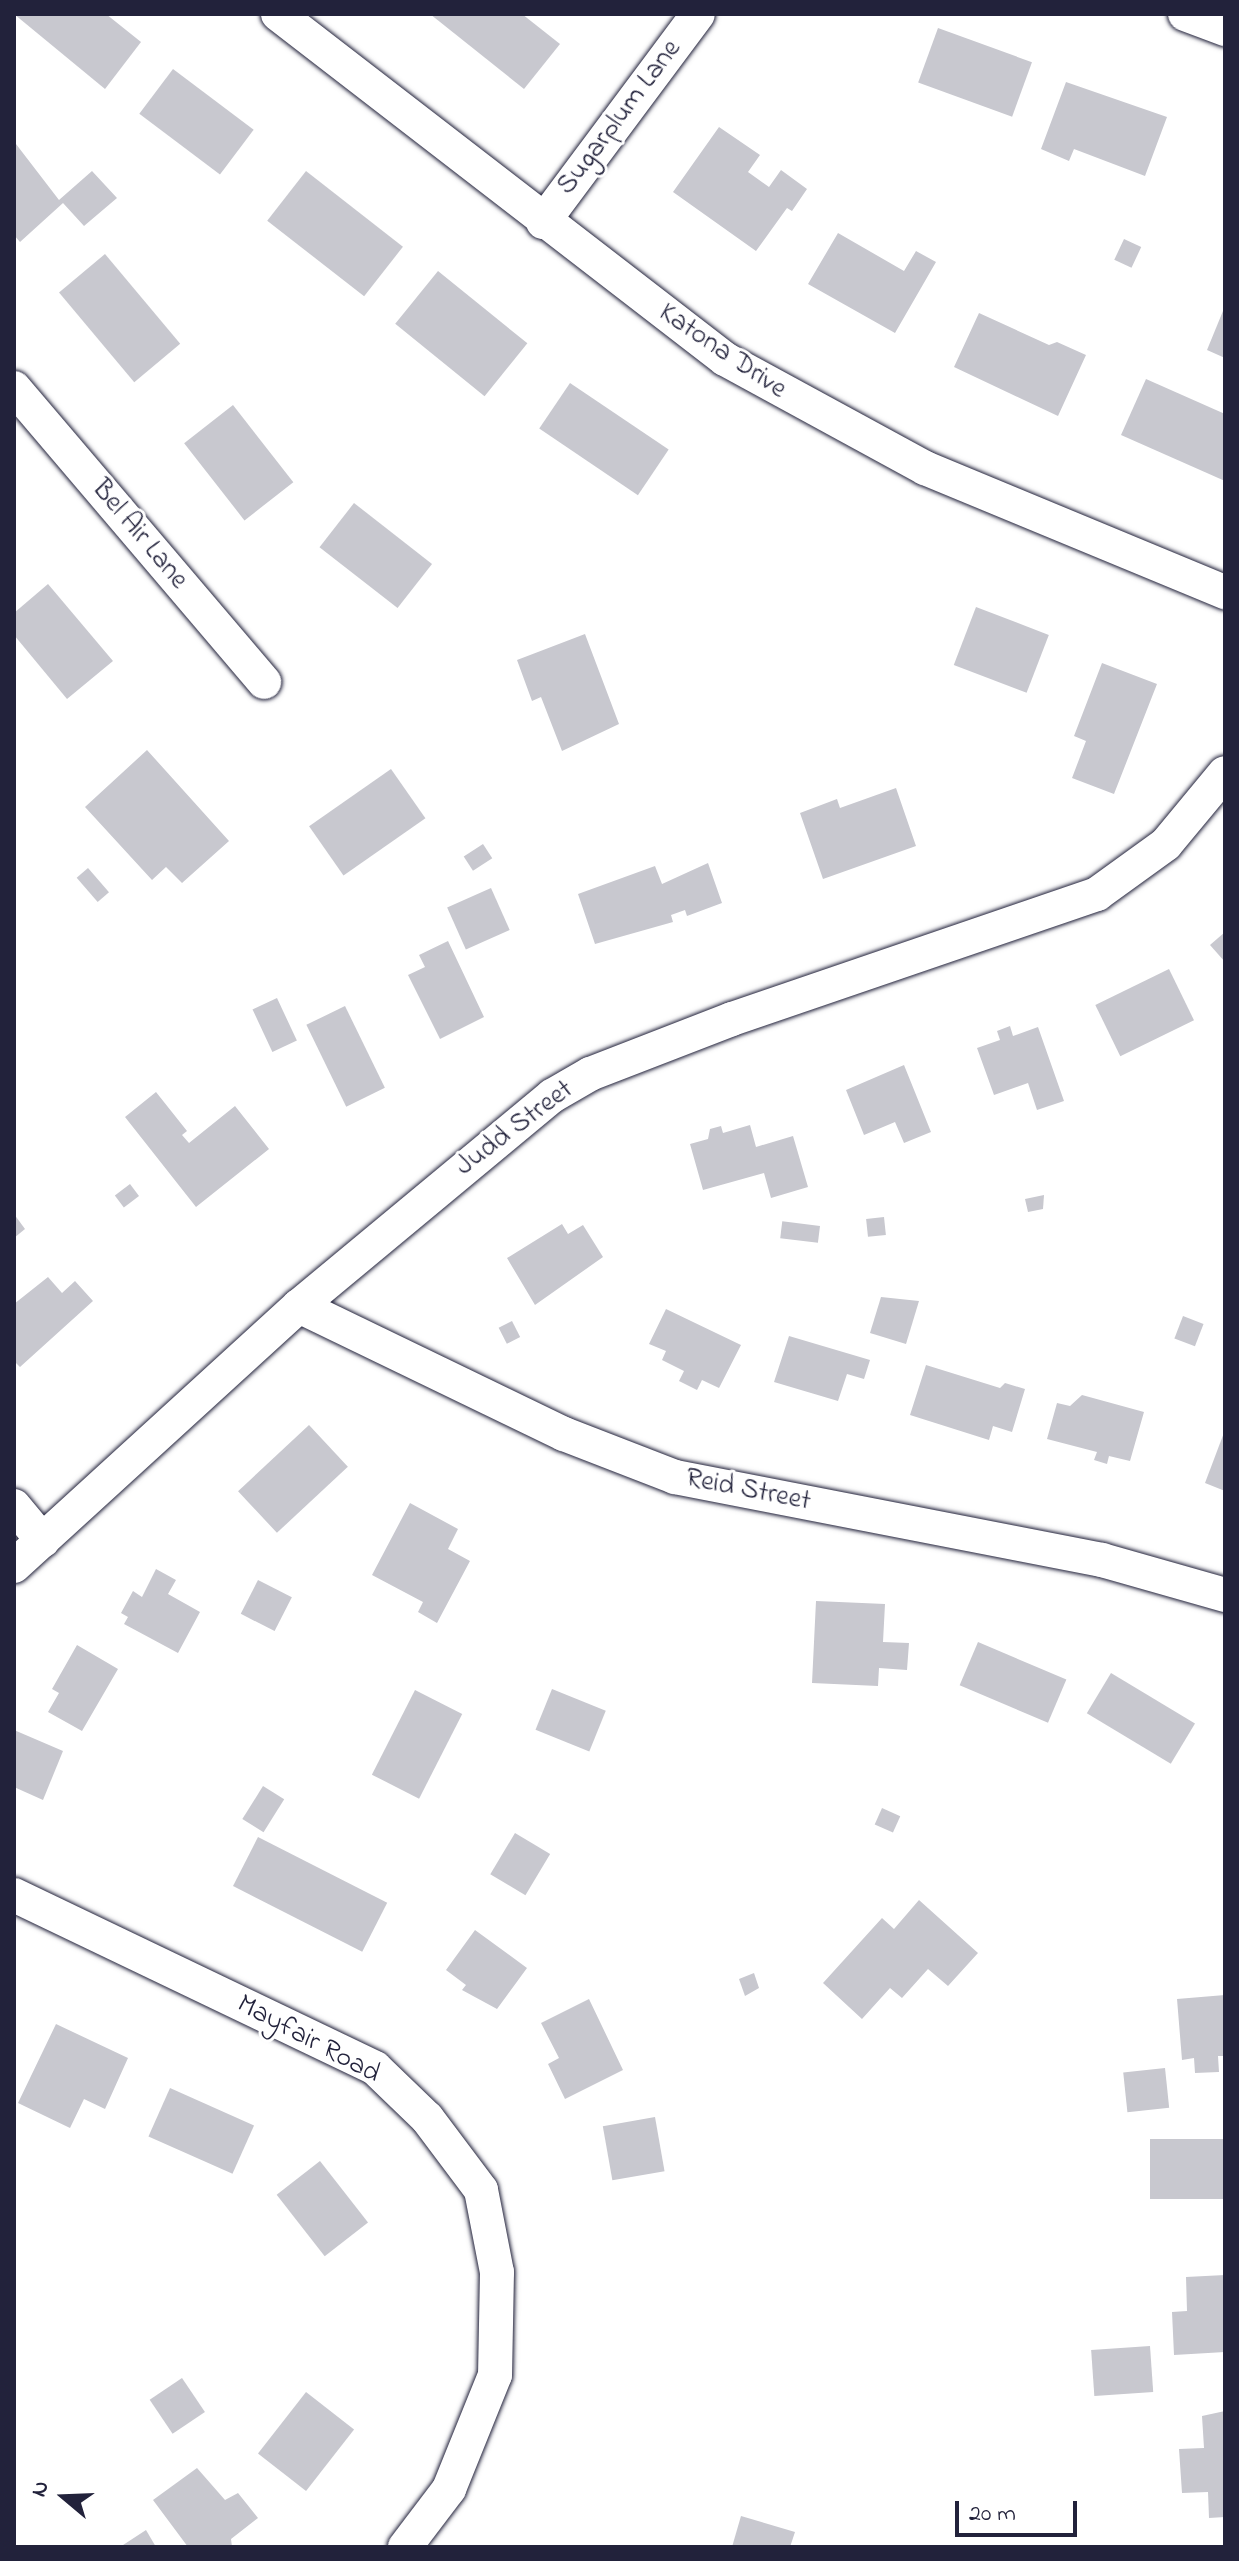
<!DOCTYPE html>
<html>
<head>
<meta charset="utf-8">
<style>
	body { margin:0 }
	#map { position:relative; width:1239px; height:2561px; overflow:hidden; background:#fff; font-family:"Indie Flower",sans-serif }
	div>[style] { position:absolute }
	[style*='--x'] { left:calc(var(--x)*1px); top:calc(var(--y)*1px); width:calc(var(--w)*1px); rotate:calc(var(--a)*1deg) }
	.building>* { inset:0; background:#c8c8cf; transform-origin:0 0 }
	.roads { filter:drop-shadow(0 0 2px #22223b) drop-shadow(0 0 2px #22223b) }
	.street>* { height:34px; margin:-17px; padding:0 17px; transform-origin:17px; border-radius:17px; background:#fff }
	span { translate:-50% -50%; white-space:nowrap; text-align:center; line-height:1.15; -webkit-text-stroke:6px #fff; paint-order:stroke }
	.street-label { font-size:28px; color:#22223b }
	.frame { position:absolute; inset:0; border:16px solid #22223b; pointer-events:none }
	.north { position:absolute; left:24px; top:2457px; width:80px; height:80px; -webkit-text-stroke:6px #fff; paint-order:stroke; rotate:289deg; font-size:22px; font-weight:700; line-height:32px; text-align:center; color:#22223b }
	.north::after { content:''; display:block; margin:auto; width:28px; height:36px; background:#22223b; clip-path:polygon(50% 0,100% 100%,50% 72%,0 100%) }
	.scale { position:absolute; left:955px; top:2501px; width:122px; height:36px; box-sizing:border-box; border:4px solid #22223b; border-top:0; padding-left:10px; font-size:24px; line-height:28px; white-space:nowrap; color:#22223b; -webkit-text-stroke:6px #fff; paint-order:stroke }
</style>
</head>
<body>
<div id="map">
	<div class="building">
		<div style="clip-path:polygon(14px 14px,106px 14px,141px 42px,105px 89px)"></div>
		<div style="clip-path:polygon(430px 14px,522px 14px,560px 44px,524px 89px)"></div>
		<div style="left:938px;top:28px;width:100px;height:58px;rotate:20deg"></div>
		<div style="left:173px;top:69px;width:101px;height:56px;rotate:37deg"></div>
		<div style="clip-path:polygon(1066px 82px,1167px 117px,1145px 176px,1074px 149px,1069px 161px,1041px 149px)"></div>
		<div style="clip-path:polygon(719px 127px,760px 155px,748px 172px,769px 187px,781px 170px,807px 189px,792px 211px,787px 208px,756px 251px,673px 192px)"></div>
		<div style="clip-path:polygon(16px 144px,59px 200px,92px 171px,117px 198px,84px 226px,63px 203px,20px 242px,14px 235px)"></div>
		<div style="left:306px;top:171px;width:123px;height:63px;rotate:38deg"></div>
		<div style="clip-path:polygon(838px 233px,904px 271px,916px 251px,936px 262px,895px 333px,808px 284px)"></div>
		<div style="left:1124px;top:239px;width:19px;height:23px;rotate:25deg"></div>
		<div style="left:105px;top:254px;width:117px;height:60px;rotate:50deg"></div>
		<div style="left:438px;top:271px;width:115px;height:68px;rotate:39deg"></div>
		<div style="clip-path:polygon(1225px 306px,1225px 358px,1207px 350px)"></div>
		<div style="clip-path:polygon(979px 313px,1049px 345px,1057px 342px,1086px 355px,1058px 416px,954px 367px)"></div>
		<div style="clip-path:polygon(1146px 379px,1225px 414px,1225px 481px,1121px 435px)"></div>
		<div style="left:570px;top:383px;width:119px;height:55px;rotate:34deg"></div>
		<div style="left:233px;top:405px;width:98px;height:62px;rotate:52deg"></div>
		<div style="left:354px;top:503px;width:99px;height:56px;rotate:38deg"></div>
		<div style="clip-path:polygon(48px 584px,113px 661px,67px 699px,14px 635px,14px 613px)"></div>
		<div style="left:976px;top:607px;width:78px;height:62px;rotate:21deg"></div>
		<div style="clip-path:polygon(585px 634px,619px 724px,562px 751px,541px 697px,532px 701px,517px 660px)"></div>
		<div style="clip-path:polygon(1102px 663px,1157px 684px,1114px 794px,1072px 778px,1086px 741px,1074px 736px)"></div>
		<div style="clip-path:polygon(147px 750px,229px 841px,182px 883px,166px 867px,152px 880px,85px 807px)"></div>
		<div style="left:391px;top:769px;width:60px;height:100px;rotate:55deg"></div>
		<div style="clip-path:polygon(896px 788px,916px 846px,823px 879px,800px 813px,837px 799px,840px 808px)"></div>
		<div style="left:483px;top:844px;width:17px;height:23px;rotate:57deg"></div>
		<div style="clip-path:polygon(708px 863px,722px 903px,687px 916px,685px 910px,671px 915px,673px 922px,595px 944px,578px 894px,655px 866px,662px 884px)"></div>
		<div style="left:88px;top:868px;width:32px;height:15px;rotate:49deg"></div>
		<div style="left:491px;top:888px;width:46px;height:48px;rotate:66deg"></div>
		<div style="clip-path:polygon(1225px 932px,1225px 962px,1210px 945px)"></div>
		<div style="clip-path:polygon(448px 941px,484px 1017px,440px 1039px,408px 975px,425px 967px,419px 955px)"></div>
		<div style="left:1169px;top:969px;width:57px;height:82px;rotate:64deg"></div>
		<div style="left:277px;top:998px;width:47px;height:27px;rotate:65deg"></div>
		<div style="left:345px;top:1006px;width:91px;height:43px;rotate:64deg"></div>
		<div style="clip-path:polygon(1010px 1026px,1013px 1036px,1038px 1027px,1064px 1101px,1037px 1110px,1028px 1083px,994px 1095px,977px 1048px,1000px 1040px,997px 1031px)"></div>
		<div style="clip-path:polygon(904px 1065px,931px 1132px,904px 1143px,895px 1122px,864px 1135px,846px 1090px)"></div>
		<div style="clip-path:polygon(156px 1092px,187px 1131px,182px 1135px,189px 1143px,235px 1106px,269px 1149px,196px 1207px,125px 1117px)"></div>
		<div style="clip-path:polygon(750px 1125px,756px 1147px,793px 1136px,808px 1187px,771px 1198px,764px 1173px,703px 1190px,690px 1144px,708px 1139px,710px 1129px,721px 1126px,723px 1133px)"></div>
		<div style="left:130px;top:1184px;width:15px;height:19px;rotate:53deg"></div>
		<div style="clip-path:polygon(1044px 1195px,1043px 1209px,1028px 1212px,1025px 1199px)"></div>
		<div style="clip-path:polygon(14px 1214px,25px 1229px,14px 1238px)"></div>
		<div style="left:884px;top:1217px;width:18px;height:18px;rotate:84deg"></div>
		<div style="clip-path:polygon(562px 1224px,568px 1234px,583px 1225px,603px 1257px,535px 1305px,507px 1258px)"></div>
		<div style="left:820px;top:1226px;width:17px;height:38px;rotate:97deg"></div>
		<div style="clip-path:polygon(48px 1277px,62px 1293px,75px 1281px,93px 1301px,20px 1367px,14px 1361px,14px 1304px)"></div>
		<div style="clip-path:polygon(881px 1297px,919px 1301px,906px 1344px,870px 1333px)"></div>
		<div style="clip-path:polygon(666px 1309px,741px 1345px,719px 1388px,702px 1380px,697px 1390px,679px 1381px,684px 1371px,662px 1360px,666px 1351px,649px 1344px)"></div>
		<div style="left:1183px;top:1316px;width:22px;height:24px;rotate:21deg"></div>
		<div style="left:512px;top:1321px;width:18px;height:15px;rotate:63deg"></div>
		<div style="clip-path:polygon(789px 1336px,870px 1360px,864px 1379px,847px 1374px,838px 1401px,774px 1382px)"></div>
		<div style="clip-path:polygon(926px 1365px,1000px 1388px,1005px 1383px,1025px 1389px,1012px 1432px,993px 1426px,989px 1440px,910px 1415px)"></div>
		<div style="clip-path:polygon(1082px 1395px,1144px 1412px,1130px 1461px,1109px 1456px,1107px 1464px,1094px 1460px,1097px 1452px,1047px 1439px,1057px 1403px,1070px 1406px)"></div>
		<div style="left:309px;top:1425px;width:57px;height:97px;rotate:47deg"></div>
		<div style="clip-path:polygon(1225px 1430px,1225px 1491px,1205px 1483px)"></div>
		<div style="clip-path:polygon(410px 1503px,458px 1529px,448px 1549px,470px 1561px,437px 1623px,418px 1612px,423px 1602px,372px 1575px)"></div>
		<div style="clip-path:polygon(156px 1569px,176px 1580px,168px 1594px,200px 1612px,178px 1653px,124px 1624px,128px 1617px,121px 1613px,133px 1591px,142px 1597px)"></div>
		<div style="left:258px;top:1580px;width:38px;height:38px;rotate:27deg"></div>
		<div style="clip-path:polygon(816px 1601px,885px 1604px,883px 1642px,909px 1643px,907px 1670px,879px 1668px,878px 1686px,812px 1683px)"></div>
		<div style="left:978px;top:1642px;width:96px;height:47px;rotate:23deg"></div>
		<div style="clip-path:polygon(77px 1645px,118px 1669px,82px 1731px,48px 1712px,59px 1693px,52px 1689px)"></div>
		<div style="left:1111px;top:1673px;width:98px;height:47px;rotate:31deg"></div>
		<div style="left:552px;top:1689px;width:58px;height:44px;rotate:22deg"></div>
		<div style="left:415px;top:1690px;width:53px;height:95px;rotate:27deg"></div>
		<div style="clip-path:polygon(14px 1730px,63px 1751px,43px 1800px,14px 1787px)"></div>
		<div style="left:263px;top:1786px;width:25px;height:39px;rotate:32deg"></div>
		<div style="left:882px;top:1808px;width:20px;height:18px;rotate:24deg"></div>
		<div style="left:515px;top:1833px;width:41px;height:48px;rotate:31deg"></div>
		<div style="left:258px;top:1837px;width:145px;height:55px;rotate:27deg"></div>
		<div style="clip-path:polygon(919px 1900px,978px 1953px,948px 1986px,928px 1969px,902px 1998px,890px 1988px,862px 2019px,823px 1983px,882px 1918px,894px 1929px)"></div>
		<div style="clip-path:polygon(475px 1930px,527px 1968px,497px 2009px,462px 1990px,466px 1985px,446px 1970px)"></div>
		<div style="clip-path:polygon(754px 1973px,759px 1988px,745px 1996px,739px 1979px)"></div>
		<div style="clip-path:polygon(1225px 1995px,1225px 2056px,1218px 2056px,1219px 2072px,1195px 2073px,1194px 2058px,1182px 2060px,1177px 1999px)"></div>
		<div style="clip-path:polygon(589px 1999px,623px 2070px,565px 2099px,548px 2064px,559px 2058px,541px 2023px)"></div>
		<div style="clip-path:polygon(56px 2024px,128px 2058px,105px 2109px,84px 2099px,70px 2128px,18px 2103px)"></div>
		<div style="left:1165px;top:2068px;width:40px;height:42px;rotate:84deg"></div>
		<div style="left:170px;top:2088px;width:92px;height:53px;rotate:24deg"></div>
		<div style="left:655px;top:2117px;width:55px;height:53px;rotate:80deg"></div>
		<div style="left:1225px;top:2139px;width:60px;height:75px;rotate:90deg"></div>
		<div style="left:320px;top:2161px;width:78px;height:55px;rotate:52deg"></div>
		<div style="clip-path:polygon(1225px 2275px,1225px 2352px,1174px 2355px,1172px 2312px,1187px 2311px,1186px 2277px)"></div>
		<div style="left:1150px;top:2346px;width:46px;height:59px;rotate:86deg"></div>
		<div style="left:182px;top:2378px;width:41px;height:39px;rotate:56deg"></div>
		<div style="left:306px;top:2392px;width:61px;height:78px;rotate:38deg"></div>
		<div style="clip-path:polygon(1225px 2411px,1225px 2517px,1209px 2518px,1208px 2492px,1182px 2493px,1179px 2449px,1204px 2448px,1202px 2416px)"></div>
		<div style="clip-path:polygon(197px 2468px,225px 2500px,238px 2493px,258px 2518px,231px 2539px,232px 2547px,188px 2547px,153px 2500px)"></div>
		<div style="clip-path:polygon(741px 2516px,795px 2532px,790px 2547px,732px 2547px)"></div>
		<div style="clip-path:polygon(146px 2530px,156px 2547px,120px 2547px)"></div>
	</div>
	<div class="roads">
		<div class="street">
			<div style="--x:278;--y:14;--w:565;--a:37.66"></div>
			<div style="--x:725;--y:359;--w:228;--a:28.6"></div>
			<div style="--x:925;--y:468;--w:325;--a:22.5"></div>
			<div style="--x:1185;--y:14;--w:43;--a:20.6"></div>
			<div style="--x:543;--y:222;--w:259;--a:-53.3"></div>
			<div style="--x:14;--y:388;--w:386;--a:49.6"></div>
			<div style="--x:299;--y:1306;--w:294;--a:25.8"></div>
			<div style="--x:564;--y:1434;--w:119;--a:21.2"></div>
			<div style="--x:675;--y:1477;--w:435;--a:11"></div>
			<div style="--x:1102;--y:1560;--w:128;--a:15.9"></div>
			<div style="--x:14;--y:1506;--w:45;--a:50.4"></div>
			<div style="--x:14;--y:1566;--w:386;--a:-42.4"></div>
			<div style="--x:299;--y:1306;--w:329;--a:-39.7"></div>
			<div style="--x:552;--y:1096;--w:44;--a:-30.1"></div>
			<div style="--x:590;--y:1074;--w:152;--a:-21.2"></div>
			<div style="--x:732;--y:1019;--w:386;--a:-18.9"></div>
			<div style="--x:1097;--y:894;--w:85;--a:-35.9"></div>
			<div style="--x:1166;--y:844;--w:92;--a:-50.3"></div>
			<div style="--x:14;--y:1895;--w:400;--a:25.6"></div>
			<div style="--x:375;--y:2068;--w:72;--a:43.9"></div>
			<div style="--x:427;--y:2118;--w:90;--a:53.1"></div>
			<div style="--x:481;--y:2190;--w:84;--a:79"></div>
			<div style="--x:497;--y:2272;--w:103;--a:91.1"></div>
			<div style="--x:495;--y:2375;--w:123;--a:112"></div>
			<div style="--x:449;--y:2489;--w:73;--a:127.2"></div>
		</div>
	</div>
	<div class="street-label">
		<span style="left:620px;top:118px;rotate:-53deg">Sugarplum Lane</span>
		<span style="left:722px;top:352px;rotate:34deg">Katona Drive</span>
		<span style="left:139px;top:535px;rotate:50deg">Bel Air Lane</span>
		<span style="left:515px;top:1129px;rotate:-37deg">Judd Street</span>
		<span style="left:748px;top:1491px;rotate:11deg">Reid Street</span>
		<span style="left:308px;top:2040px;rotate:28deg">Mayfair Road</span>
	</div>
	<div class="frame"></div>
	<div class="north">N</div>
	<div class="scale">20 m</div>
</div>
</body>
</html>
